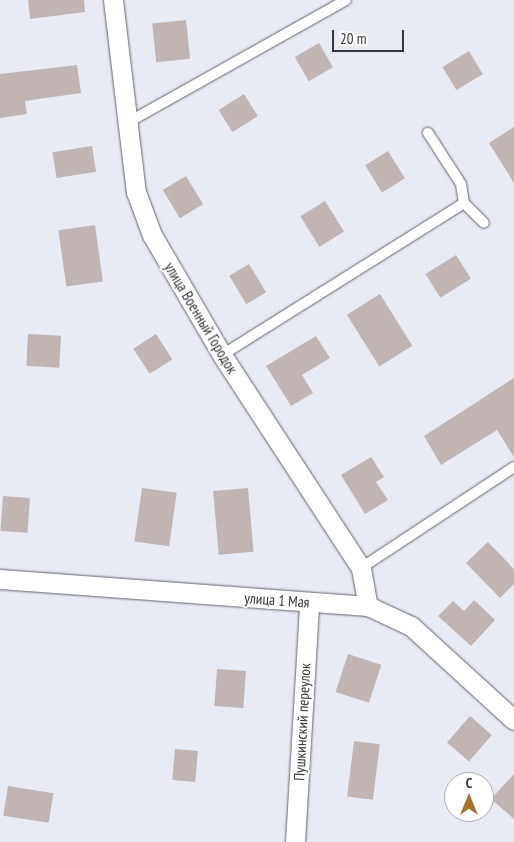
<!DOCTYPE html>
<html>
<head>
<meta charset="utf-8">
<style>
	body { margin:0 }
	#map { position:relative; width:514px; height:842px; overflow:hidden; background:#e8eaf4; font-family:"PT Sans Narrow",sans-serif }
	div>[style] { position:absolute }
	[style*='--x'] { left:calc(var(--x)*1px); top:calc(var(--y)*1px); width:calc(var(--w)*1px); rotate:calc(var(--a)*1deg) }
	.building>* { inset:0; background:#c0b5b3; transform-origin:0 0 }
	.roads { filter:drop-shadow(0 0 1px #62646c) drop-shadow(0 0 1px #62646c) }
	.service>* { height:10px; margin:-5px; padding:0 5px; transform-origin:5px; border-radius:5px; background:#fff }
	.minor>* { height:19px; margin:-9.5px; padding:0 9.5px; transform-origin:9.5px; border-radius:9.5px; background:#fff }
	span { translate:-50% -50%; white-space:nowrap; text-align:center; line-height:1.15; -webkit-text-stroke:4px #fff; paint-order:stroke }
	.street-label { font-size:15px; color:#353639 }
	.north { position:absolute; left:444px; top:772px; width:50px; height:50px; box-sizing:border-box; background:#fff; border:1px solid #aeafb0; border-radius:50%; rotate:0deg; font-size:14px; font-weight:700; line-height:20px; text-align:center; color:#353639 }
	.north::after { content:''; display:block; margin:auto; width:18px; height:22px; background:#a6712b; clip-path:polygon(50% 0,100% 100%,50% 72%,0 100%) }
	.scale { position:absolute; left:332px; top:30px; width:72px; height:22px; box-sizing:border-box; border:2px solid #353639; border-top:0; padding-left:6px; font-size:15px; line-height:18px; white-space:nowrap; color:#353639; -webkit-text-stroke:4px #fff; paint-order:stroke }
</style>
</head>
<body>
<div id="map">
	<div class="building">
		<div style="clip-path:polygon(28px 0,84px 0,85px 12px,30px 19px)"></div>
		<div style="left:186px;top:20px;width:39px;height:34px;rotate:84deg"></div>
		<div style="left:319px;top:43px;width:28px;height:28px;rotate:60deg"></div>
		<div style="left:469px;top:51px;width:27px;height:31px;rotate:59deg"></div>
		<div style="clip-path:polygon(77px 65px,81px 93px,25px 101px,27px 114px,0 118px,0 74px)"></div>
		<div style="left:244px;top:94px;width:26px;height:30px;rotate:58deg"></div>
		<div style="clip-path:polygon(514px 127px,514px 183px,489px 143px)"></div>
		<div style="left:92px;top:146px;width:26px;height:40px;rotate:81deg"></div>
		<div style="left:388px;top:151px;width:32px;height:27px;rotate:58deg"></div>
		<div style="left:186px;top:176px;width:33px;height:27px;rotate:59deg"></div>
		<div style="left:325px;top:201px;width:36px;height:29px;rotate:58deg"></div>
		<div style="left:95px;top:225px;width:57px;height:37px;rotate:82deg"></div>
		<div style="left:456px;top:255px;width:28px;height:36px;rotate:58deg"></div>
		<div style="left:249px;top:264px;width:33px;height:23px;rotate:59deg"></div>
		<div style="left:380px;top:294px;width:61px;height:39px;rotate:58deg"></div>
		<div style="left:28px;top:334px;width:33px;height:32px;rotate:3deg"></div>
		<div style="left:156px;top:334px;width:30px;height:27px;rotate:57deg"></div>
		<div style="clip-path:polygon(316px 336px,330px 358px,302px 375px,313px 393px,291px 406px,266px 366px)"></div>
		<div style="clip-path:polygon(514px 378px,514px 457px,497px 430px,441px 465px,424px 436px)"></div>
		<div style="clip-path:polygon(371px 457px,384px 477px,376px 482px,388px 500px,365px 514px,341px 475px)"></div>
		<div style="left:142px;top:488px;width:35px;height:54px;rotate:8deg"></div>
		<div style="left:248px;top:488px;width:64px;height:35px;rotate:85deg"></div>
		<div style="left:3px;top:496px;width:27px;height:35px;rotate:4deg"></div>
		<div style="clip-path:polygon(488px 542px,514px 569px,514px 584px,500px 598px,466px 563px)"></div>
		<div style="clip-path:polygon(474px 600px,495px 620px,471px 646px,438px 616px,453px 601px,464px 611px)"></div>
		<div style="left:348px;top:654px;width:35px;height:40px;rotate:18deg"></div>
		<div style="left:217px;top:669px;width:29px;height:37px;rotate:4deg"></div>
		<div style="left:470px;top:716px;width:29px;height:35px;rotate:41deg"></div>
		<div style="left:354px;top:741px;width:26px;height:56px;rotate:7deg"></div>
		<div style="left:175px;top:749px;width:23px;height:31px;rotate:5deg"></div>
		<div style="clip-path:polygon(514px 774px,514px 819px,491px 799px)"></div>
		<div style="left:8px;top:786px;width:46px;height:30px;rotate:9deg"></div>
	</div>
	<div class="roads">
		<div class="service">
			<div style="--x:127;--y:123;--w:251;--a:-29.3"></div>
			<div style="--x:464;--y:203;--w:28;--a:45"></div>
			<div style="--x:222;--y:355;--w:286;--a:-32.1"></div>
			<div style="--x:464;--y:203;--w:19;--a:-99"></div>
			<div style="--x:461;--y:184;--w:61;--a:-122.9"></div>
			<div style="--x:361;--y:568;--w:183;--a:-33.4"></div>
		</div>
		<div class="minor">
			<div style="--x:113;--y:0;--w:193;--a:83.2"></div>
			<div style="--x:136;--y:192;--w:46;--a:69.6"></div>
			<div style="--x:152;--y:235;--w:139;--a:59.7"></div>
			<div style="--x:222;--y:355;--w:254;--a:56.9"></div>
			<div style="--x:361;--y:568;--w:39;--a:80"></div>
			<div style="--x:0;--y:579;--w:369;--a:4.2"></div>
			<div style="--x:368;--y:606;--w:47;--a:24.9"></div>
			<div style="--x:411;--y:626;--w:139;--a:42.4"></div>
			<div style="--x:295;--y:842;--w:239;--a:-86.6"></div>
		</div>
	</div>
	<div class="street-label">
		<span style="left:201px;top:318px;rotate:59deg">улица Военный Городок</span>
		<span style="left:277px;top:600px;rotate:4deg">улица 1 Мая</span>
		<span style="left:302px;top:722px;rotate:-87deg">Пушкинский переулок</span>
	</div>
	<div class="north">С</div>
	<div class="scale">20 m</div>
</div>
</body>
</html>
